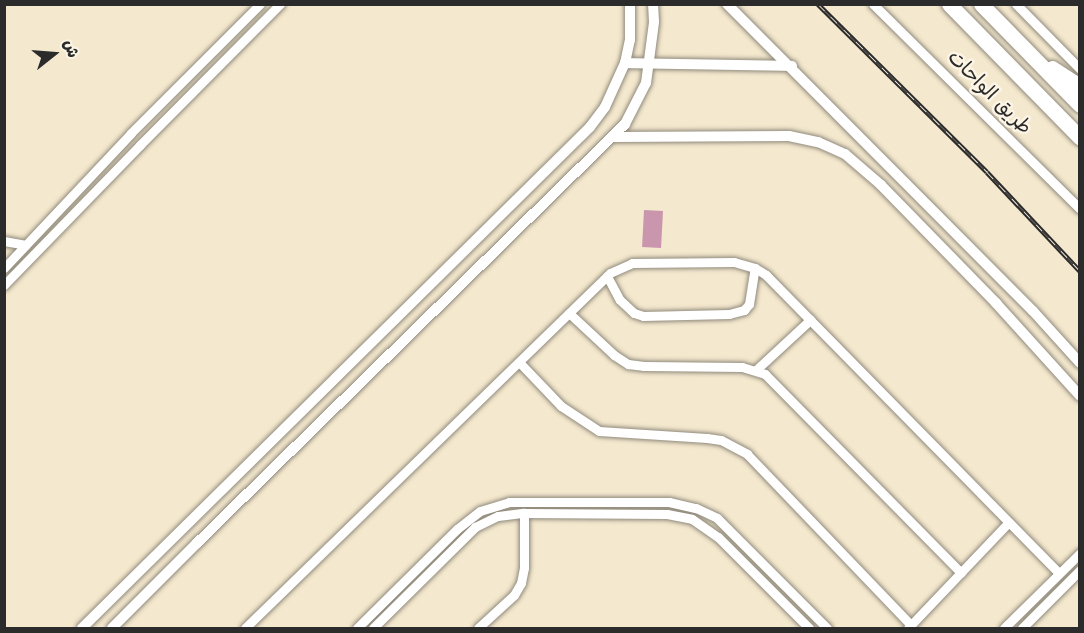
<!DOCTYPE html>
<html>
<head>
<meta charset="utf-8">
<style>
	body { margin:0 }
	#map { position:relative; width:1084px; height:633px; overflow:hidden; background:#f4e8ce; font-family:"Comic Neue","Playpen Sans Arabic",sans-serif }
	div>[style] { position:absolute }
	[style*='--x'] { left:calc(var(--x)*1px); top:calc(var(--y)*1px); width:calc(var(--w)*1px); rotate:calc(var(--a)*1deg) }
	.building>* { inset:0; background:#c996ae; transform-origin:0 0 }
	.roads { filter:drop-shadow(0 0 2px #908a7c) drop-shadow(0 0 2px #908a7c) }
	.minor>* { height:9px; margin:-4.5px; padding:0 4.5px; transform-origin:4.5px; border-radius:4.5px; background:#fff }
	.tertiary>* { height:10px; margin:-5px; padding:0 5px; transform-origin:5px; border-radius:5px; background:#fff }
	.trunk>* { height:15px; margin:-7.5px; padding:0 7.5px; transform-origin:7.5px; border-radius:7.5px; background:#fff }
	.rail>* { height:5px; margin-top:-2.5px; transform-origin:0; background:repeating-linear-gradient(90deg,#fcf5e5 0 9px,#2b2b2b 0 18px); box-sizing:border-box; border-block:2px solid #2b2b2b }
	span { translate:-50% -50%; white-space:nowrap; text-align:center; line-height:1.15; -webkit-text-stroke:5px #fcf5e5; paint-order:stroke }
	.street-label { font-size:20px; color:#2b2b2b }
	.frame { position:absolute; inset:0; border:6px solid #2b2b2b; pointer-events:none }
	.north { position:absolute; left:24px; top:24px; width:60px; height:60px; -webkit-text-stroke:4px #fcf5e5; paint-order:stroke; rotate:73deg; font-size:16px; font-weight:700; line-height:24px; text-align:center; color:#2b2b2b }
	.north::after { content:''; display:block; margin:auto; width:21px; height:27px; background:#2b2b2b; clip-path:polygon(50% 0,100% 100%,50% 72%,0 100%) }
</style>
</head>
<body>
<div id="map">
	<div class="building">
		<div style="left:644px;top:210px;width:19px;height:37px;rotate:3deg"></div>
	</div>
	<div class="roads">
		<div class="minor">
			<div style="--x:873;--y:4;--w:291;--a:44.7"></div>
			<div style="--x:1016;--y:4;--w:91;--a:45.4"></div>
			<div style="--x:4;--y:241;--w:22;--a:10"></div>
			<div style="--x:4;--y:268;--w:185;--a:-46.7"></div>
			<div style="--x:131;--y:133;--w:182;--a:-45"></div>
			<div style="--x:607;--y:276;--w:27;--a:62"></div>
			<div style="--x:620;--y:300;--w:19;--a:43"></div>
			<div style="--x:634;--y:313;--w:9;--a:18"></div>
			<div style="--x:643;--y:316;--w:86;--a:-1.3"></div>
			<div style="--x:729;--y:314;--w:16;--a:-15"></div>
			<div style="--x:744;--y:310;--w:8;--a:-50"></div>
			<div style="--x:749;--y:304;--w:36;--a:-81"></div>
			<div style="--x:4;--y:285;--w:195;--a:-45.8"></div>
			<div style="--x:140;--y:145;--w:199;--a:-45.2"></div>
			<div style="--x:569;--y:313;--w:62;--a:43"></div>
			<div style="--x:614;--y:355;--w:17;--a:33"></div>
			<div style="--x:628;--y:364;--w:16;--a:7"></div>
			<div style="--x:644;--y:366;--w:98;--a:0.6"></div>
			<div style="--x:742;--y:367;--w:24;--a:17"></div>
			<div style="--x:765;--y:374;--w:279;--a:45.4"></div>
			<div style="--x:519;--y:362;--w:61;--a:46.3"></div>
			<div style="--x:561;--y:406;--w:45;--a:33.3"></div>
			<div style="--x:599;--y:431;--w:108;--a:3.7"></div>
			<div style="--x:707;--y:438;--w:14;--a:8"></div>
			<div style="--x:721;--y:440;--w:30;--a:28"></div>
			<div style="--x:747;--y:454;--w:237;--a:46.2"></div>
			<div style="--x:756;--y:370;--w:74;--a:-42.8"></div>
			<div style="--x:245;--y:628;--w:509;--a:-44.2"></div>
			<div style="--x:610;--y:273;--w:24;--a:-24"></div>
			<div style="--x:632;--y:263;--w:102;--a:-0.6"></div>
			<div style="--x:734;--y:262;--w:22;--a:16"></div>
			<div style="--x:755;--y:268;--w:13;--a:32"></div>
			<div style="--x:766;--y:275;--w:418;--a:45.5"></div>
			<div style="--x:357;--y:628;--w:141;--a:-44.7"></div>
			<div style="--x:457;--y:529;--w:29;--a:-38"></div>
			<div style="--x:480;--y:511;--w:30;--a:-17"></div>
			<div style="--x:509;--y:502;--w:160;--a:0"></div>
			<div style="--x:669;--y:502;--w:28;--a:13"></div>
			<div style="--x:696;--y:508;--w:23;--a:25"></div>
			<div style="--x:717;--y:518;--w:156;--a:45"></div>
			<div style="--x:373;--y:628;--w:144;--a:-44.7"></div>
			<div style="--x:475;--y:527;--w:25;--a:-26"></div>
			<div style="--x:498;--y:516;--w:26;--a:-7"></div>
			<div style="--x:524;--y:513;--w:143;--a:0.4"></div>
			<div style="--x:667;--y:514;--w:25;--a:11"></div>
			<div style="--x:692;--y:519;--w:32;--a:35"></div>
			<div style="--x:718;--y:537;--w:129;--a:45"></div>
			<div style="--x:478;--y:628;--w:49;--a:-42.5"></div>
			<div style="--x:514;--y:595;--w:14;--a:-60"></div>
			<div style="--x:521;--y:583;--w:15;--a:-79"></div>
			<div style="--x:524;--y:568;--w:55;--a:-90"></div>
			<div style="--x:908;--y:628;--w:146;--a:-46.4"></div>
			<div style="--x:1004;--y:628;--w:107;--a:-44.6"></div>
			<div style="--x:1022;--y:628;--w:82;--a:-45"></div>
		</div>
		<div class="tertiary">
			<div style="--x:727;--y:4;--w:433;--a:45.1"></div>
			<div style="--x:1033;--y:311;--w:70;--a:47.9"></div>
			<div style="--x:625;--y:63;--w:167;--a:1"></div>
			<div style="--x:614;--y:137;--w:175;--a:-0.3"></div>
			<div style="--x:789;--y:136;--w:30;--a:12"></div>
			<div style="--x:818;--y:142;--w:30;--a:24"></div>
			<div style="--x:845;--y:154;--w:48;--a:40.7"></div>
			<div style="--x:881;--y:185;--w:165;--a:45.7"></div>
			<div style="--x:996;--y:303;--w:125;--a:47.9"></div>
			<div style="--x:82;--y:628;--w:713;--a:-44.6"></div>
			<div style="--x:590;--y:127;--w:25;--a:-53"></div>
			<div style="--x:605;--y:107;--w:48;--a:-65.6"></div>
			<div style="--x:625;--y:63;--w:24;--a:-78"></div>
			<div style="--x:630;--y:40;--w:36;--a:-90"></div>
			<div style="--x:112;--y:628;--w:120;--a:-45"></div>
			<div style="--x:197;--y:543;--w:599;--a:-44.39"></div>
			<div style="--x:625;--y:124;--w:46;--a:-62.9"></div>
			<div style="--x:646;--y:83;--w:62;--a:-82.5"></div>
			<div style="--x:654;--y:22;--w:18;--a:-93"></div>
		</div>
		<div class="trunk">
			<div style="--x:949;--y:4;--w:187;--a:45.6"></div>
			<div style="--x:981;--y:4;--w:141;--a:45.6"></div>
			<div style="--x:1052;--y:68;--w:33;--a:33"></div>
		</div>
	</div>
	<div class="rail">
		<div style="--x:818;--y:4;--w:238;--a:44.8"></div>
		<div style="--x:987;--y:172;--w:136;--a:46.8"></div>
	</div>
	<div class="street-label">
		<span style="left:990px;top:92px;rotate:45deg">طريق الواحات</span>
	</div>
	<div class="frame"></div>
	<div class="north">ش</div>
</div>
</body>
</html>
